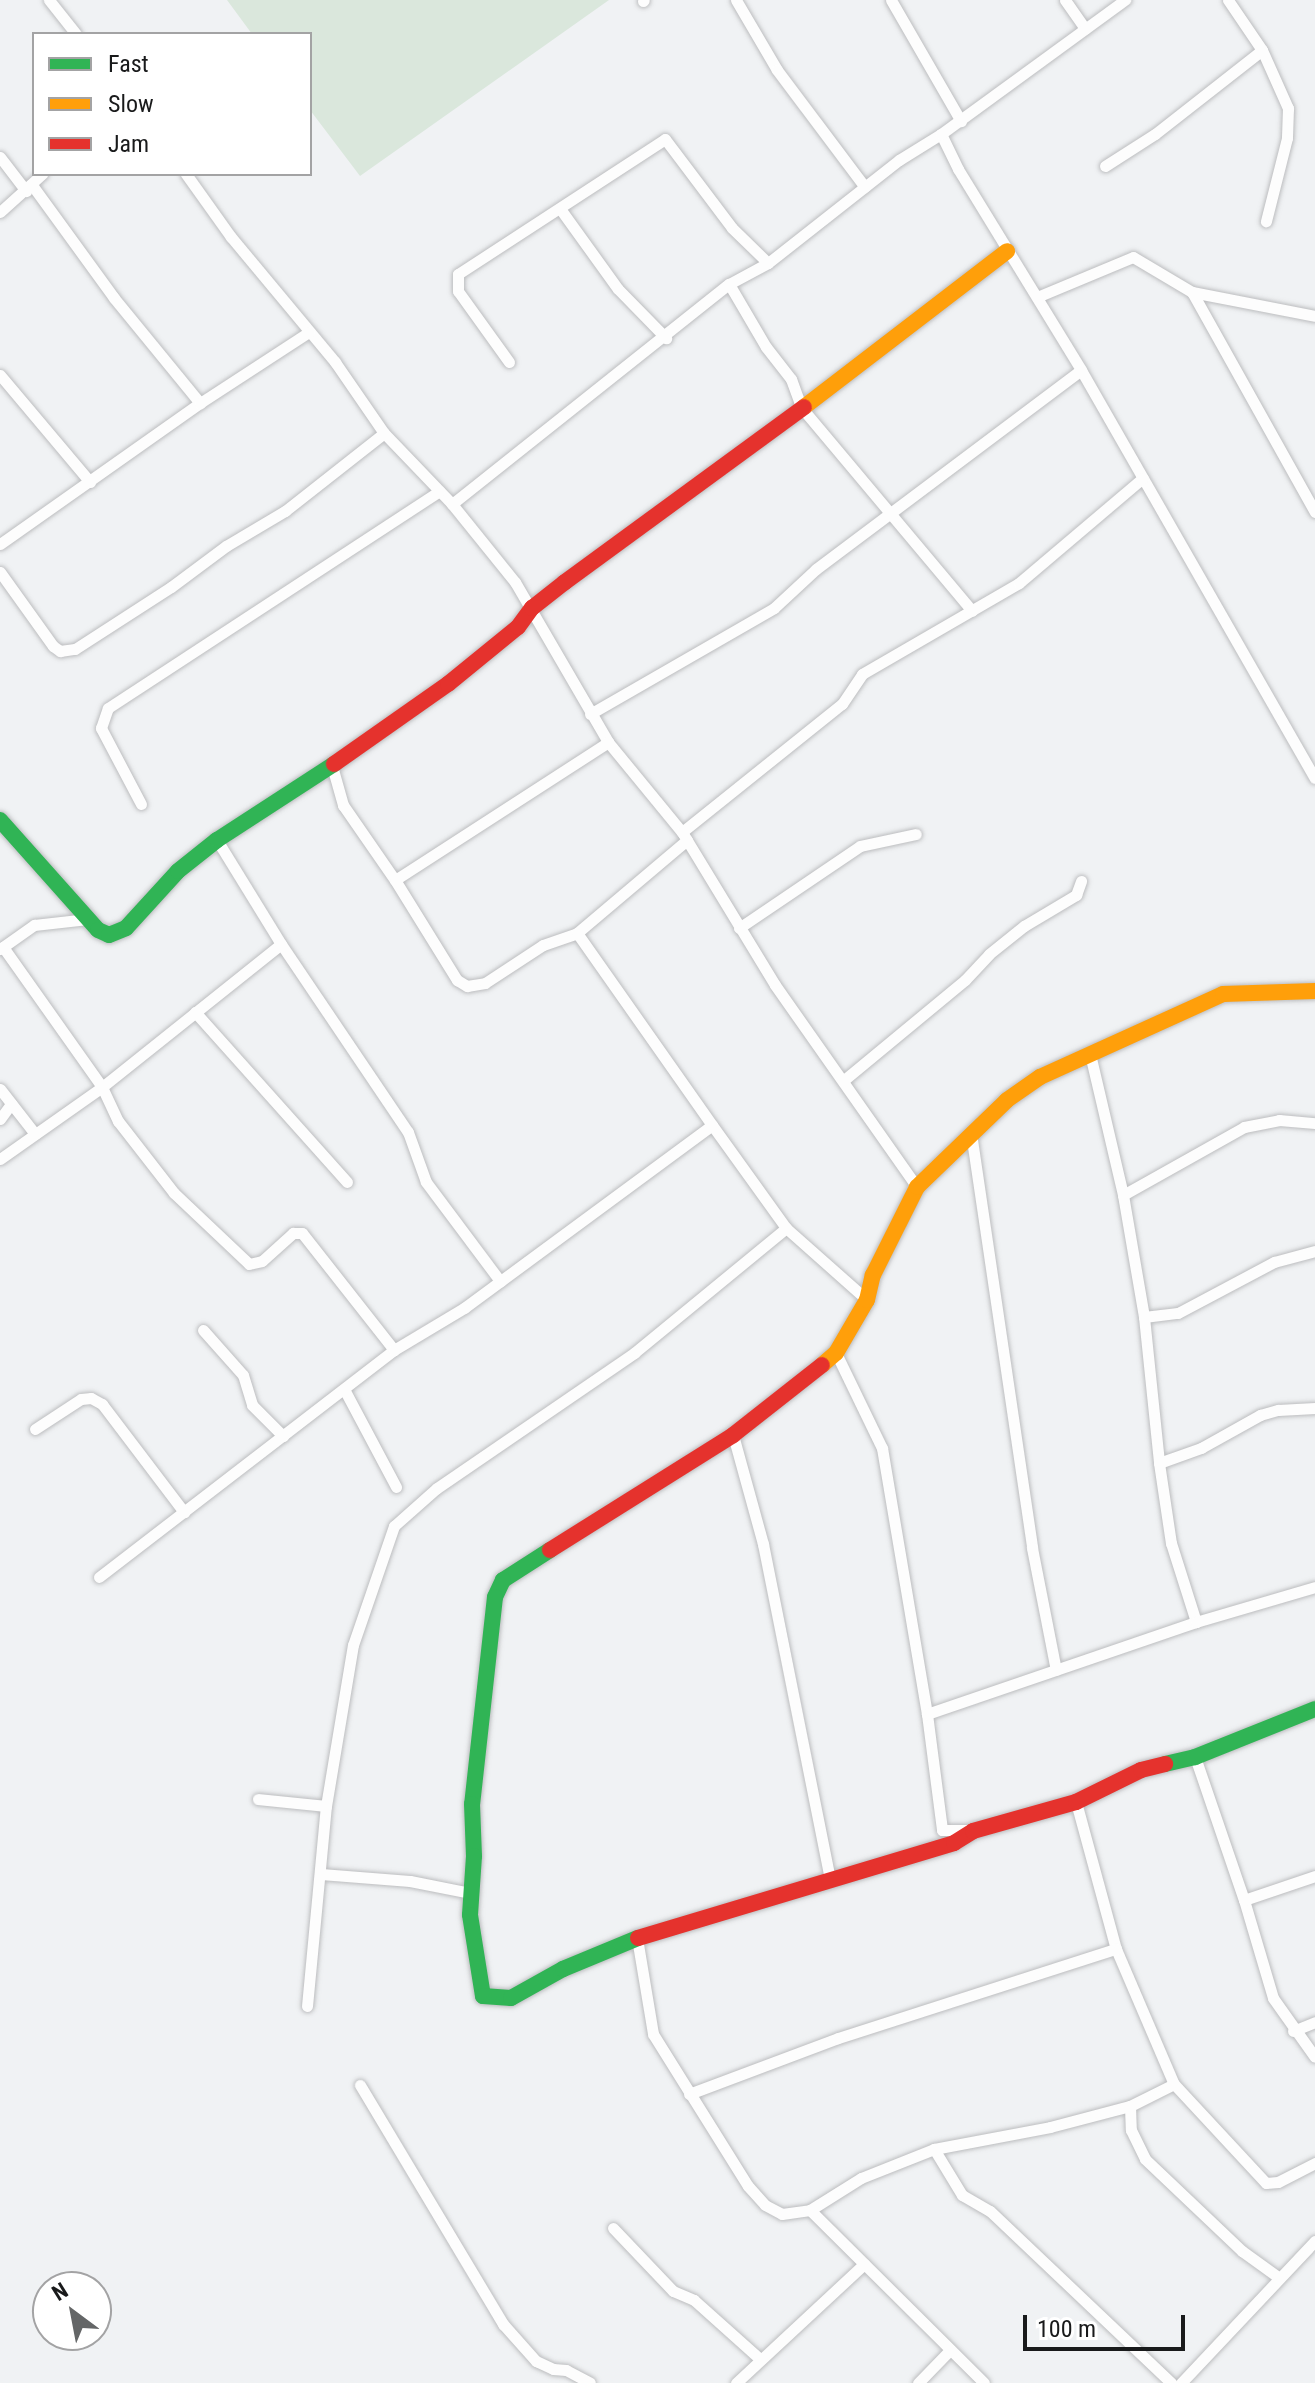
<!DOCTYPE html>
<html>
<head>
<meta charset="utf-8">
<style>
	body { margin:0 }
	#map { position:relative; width:1315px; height:2383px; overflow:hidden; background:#f0f2f4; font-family:"Roboto Condensed",sans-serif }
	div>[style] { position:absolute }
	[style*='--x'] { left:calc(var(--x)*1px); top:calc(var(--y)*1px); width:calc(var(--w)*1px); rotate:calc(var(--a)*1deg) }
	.green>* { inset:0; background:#dae7dc }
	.roads { filter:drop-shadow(0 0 2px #bcbdbf) drop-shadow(0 0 2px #bcbdbf) }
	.street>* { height:11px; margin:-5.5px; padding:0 5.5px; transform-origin:5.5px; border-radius:5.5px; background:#fdfdfd }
	.fast>* { height:16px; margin:-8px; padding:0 8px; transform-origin:8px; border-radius:8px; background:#30b455 }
	.slow>* { height:16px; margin:-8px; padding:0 8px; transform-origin:8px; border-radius:8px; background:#ff9f0a }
	.jam>* { height:16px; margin:-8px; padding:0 8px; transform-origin:8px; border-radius:8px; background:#e5322d }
	span { translate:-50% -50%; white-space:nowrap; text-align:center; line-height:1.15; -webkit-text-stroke:8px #fff; paint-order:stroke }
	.legend { position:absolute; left:32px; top:32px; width:280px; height:144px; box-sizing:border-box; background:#fff; border:2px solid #a3a3a4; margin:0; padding:10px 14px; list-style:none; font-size:24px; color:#191a1b }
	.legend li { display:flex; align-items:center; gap:16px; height:40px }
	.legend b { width:40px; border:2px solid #a3a3a4 }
	.north { position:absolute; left:32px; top:2271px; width:80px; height:80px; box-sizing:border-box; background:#fff; border:2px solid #a3a3a4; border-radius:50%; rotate:328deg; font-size:22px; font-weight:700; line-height:32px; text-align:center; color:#191a1b }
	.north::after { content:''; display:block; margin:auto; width:28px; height:36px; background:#646667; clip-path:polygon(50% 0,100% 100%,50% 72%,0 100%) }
	.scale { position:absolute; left:1023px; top:2315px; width:162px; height:36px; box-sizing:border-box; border:4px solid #191a1b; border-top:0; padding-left:10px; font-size:24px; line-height:28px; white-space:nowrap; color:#191a1b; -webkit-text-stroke:6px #fff; paint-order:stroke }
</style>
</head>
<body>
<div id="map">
	<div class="green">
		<div style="clip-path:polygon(227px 0,609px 0,360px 176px,310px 110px,310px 34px,252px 34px)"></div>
	</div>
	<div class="roads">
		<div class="street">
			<div style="--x:49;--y:0;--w:43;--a:51.5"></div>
			<div style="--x:736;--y:0;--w:81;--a:59.6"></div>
			<div style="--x:777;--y:70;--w:146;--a:53.1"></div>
			<div style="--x:891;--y:0;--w:140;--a:60"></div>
			<div style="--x:1065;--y:0;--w:35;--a:55"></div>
			<div style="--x:1228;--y:0;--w:60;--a:55.8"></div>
			<div style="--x:1262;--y:50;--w:64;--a:65.9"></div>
			<div style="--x:1288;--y:108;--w:30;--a:92"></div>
			<div style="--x:1287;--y:138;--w:86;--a:104.2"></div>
			<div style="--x:643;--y:1;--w:1;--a:-45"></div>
			<div style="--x:941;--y:134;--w:39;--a:64"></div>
			<div style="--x:958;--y:169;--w:236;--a:58.5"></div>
			<div style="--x:1081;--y:370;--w:470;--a:60.2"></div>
			<div style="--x:0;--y:157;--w:43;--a:52.6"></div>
			<div style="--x:1105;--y:166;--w:59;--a:-32.6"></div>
			<div style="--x:1155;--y:134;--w:136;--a:-38.1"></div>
			<div style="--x:186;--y:174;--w:77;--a:54.5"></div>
			<div style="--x:231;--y:237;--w:163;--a:50.2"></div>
			<div style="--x:335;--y:362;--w:86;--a:55.4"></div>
			<div style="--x:384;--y:433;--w:98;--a:46.2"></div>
			<div style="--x:452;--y:504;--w:100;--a:51.1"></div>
			<div style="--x:515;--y:582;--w:185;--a:59.8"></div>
			<div style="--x:608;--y:742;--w:117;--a:50.6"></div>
			<div style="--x:682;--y:832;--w:179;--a:58.7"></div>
			<div style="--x:775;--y:985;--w:247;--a:54.9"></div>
			<div style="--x:32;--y:185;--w:140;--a:54"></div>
			<div style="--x:114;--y:298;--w:136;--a:50.7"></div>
			<div style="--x:561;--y:210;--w:97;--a:54.2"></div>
			<div style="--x:618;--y:289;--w:69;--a:45.6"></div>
			<div style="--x:0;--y:212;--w:57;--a:-42.1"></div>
			<div style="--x:729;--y:284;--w:73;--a:59.6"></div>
			<div style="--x:766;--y:347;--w:41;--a:52"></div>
			<div style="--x:791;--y:379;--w:30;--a:70"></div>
			<div style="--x:801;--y:407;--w:266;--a:50"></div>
			<div style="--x:1192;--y:292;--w:125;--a:11"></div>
			<div style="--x:1037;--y:297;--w:104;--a:-22.6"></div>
			<div style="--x:1133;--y:257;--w:69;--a:30.7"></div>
			<div style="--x:1192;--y:292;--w:252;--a:60.8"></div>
			<div style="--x:509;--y:362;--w:87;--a:-125.7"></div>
			<div style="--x:458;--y:291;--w:17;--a:-90"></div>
			<div style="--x:458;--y:274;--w:247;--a:-33.1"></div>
			<div style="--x:665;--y:139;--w:111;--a:53"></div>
			<div style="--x:732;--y:228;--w:50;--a:44.2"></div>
			<div style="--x:0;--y:375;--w:140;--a:49.9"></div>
			<div style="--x:452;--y:504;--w:354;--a:-38.5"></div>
			<div style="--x:729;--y:284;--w:44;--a:-28.3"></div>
			<div style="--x:768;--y:263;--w:167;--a:-38.2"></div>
			<div style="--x:899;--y:160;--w:49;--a:-31.8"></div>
			<div style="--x:941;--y:134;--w:228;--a:-36.1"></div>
			<div style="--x:0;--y:544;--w:245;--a:-35.2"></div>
			<div style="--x:200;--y:403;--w:130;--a:-33.1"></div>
			<div style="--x:0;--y:572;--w:91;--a:54.4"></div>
			<div style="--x:53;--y:646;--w:9;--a:36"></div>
			<div style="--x:60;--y:651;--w:15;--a:-8"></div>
			<div style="--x:75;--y:649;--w:114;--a:-32.9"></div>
			<div style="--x:171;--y:587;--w:69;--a:-36.7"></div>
			<div style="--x:226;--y:546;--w:69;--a:-30.7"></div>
			<div style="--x:285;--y:511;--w:126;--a:-38.2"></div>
			<div style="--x:590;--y:714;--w:212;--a:-29.9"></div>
			<div style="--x:774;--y:608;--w:57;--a:-42.9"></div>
			<div style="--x:816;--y:569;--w:331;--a:-36.9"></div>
			<div style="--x:332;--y:766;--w:41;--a:74.2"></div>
			<div style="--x:343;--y:805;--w:91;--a:55.3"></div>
			<div style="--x:395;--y:880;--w:118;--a:58.2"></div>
			<div style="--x:457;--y:980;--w:12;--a:31"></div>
			<div style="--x:467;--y:986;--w:18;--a:-9"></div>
			<div style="--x:485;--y:983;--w:69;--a:-33.2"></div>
			<div style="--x:543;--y:945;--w:36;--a:-19"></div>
			<div style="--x:577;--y:933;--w:235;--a:54.9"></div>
			<div style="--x:141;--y:804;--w:86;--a:-117.8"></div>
			<div style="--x:101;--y:728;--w:21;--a:-71"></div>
			<div style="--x:108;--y:708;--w:396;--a:-33.2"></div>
			<div style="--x:682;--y:832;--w:205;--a:-38.7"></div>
			<div style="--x:842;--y:704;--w:36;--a:-56"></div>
			<div style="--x:862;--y:674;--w:181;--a:-30.1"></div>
			<div style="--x:1019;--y:583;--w:162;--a:-40.3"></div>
			<div style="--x:217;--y:840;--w:122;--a:58.4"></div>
			<div style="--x:281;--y:944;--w:227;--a:56"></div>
			<div style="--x:408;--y:1132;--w:53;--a:70.2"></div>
			<div style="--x:426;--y:1182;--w:124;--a:53.2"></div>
			<div style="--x:395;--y:880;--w:254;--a:-32.9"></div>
			<div style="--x:739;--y:928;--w:146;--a:-34.1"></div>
			<div style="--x:860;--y:846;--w:57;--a:-12.1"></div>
			<div style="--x:577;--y:933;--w:144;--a:-40.2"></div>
			<div style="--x:3;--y:947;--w:171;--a:54.7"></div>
			<div style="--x:102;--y:1087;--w:38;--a:65"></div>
			<div style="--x:118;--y:1121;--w:91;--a:52.1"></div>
			<div style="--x:174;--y:1193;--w:103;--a:43.4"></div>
			<div style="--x:249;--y:1264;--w:13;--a:-13"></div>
			<div style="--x:262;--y:1261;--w:42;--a:-42.1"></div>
			<div style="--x:293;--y:1233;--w:9;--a:0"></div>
			<div style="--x:302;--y:1233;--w:149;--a:51.8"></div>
			<div style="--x:0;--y:949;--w:42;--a:-35.2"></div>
			<div style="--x:34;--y:925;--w:54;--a:-6.3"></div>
			<div style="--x:195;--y:1012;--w:228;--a:48.2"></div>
			<div style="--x:1090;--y:1054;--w:145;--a:76.8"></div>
			<div style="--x:1123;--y:1195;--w:124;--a:80.2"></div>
			<div style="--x:1144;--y:1317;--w:147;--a:84.1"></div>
			<div style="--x:1159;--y:1463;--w:45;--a:-19.7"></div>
			<div style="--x:1201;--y:1448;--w:68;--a:-29.2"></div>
			<div style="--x:1260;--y:1415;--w:19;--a:-16"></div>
			<div style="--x:1278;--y:1410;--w:37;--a:-3"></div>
			<div style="--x:844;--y:1080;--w:157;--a:-39.6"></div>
			<div style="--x:965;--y:980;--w:35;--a:-47"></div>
			<div style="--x:989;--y:954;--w:45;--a:-38.7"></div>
			<div style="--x:1024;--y:926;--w:61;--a:-30.8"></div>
			<div style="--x:1076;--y:895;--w:15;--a:-70"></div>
			<div style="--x:0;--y:1089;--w:57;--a:52.1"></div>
			<div style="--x:0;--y:1119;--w:19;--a:-54"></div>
			<div style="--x:971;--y:1133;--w:419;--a:81.6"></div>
			<div style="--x:1032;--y:1548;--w:124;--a:78.9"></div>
			<div style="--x:0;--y:1159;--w:125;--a:-35.2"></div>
			<div style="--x:102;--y:1087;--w:229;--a:-38.6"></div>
			<div style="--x:1123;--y:1195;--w:139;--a:-29.3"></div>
			<div style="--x:1244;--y:1127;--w:36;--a:-11"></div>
			<div style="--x:1279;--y:1120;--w:36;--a:5"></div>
			<div style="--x:1144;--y:1317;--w:34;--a:-7"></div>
			<div style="--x:1178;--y:1313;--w:109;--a:-28"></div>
			<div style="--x:1274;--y:1262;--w:42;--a:-15"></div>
			<div style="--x:203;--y:1330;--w:60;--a:48.4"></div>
			<div style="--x:243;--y:1375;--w:31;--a:73"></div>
			<div style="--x:252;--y:1405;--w:44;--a:45"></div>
			<div style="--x:836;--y:1353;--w:106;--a:64.2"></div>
			<div style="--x:882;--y:1448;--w:270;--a:80.4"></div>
			<div style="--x:927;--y:1714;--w:117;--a:82.6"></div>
			<div style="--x:942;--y:1830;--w:30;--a:0"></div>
			<div style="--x:344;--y:1389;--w:111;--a:62"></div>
			<div style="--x:35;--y:1429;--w:55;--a:-33.1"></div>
			<div style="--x:81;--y:1399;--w:10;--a:-6"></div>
			<div style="--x:91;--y:1398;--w:13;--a:29"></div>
			<div style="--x:102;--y:1404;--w:136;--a:52.8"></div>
			<div style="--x:733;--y:1435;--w:113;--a:74.6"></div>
			<div style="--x:763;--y:1544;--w:341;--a:78.7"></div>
			<div style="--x:1159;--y:1463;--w:81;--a:81.5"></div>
			<div style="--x:1171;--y:1543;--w:83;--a:72.4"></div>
			<div style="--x:99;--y:1577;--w:372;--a:-37.6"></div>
			<div style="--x:394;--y:1350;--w:82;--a:-31"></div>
			<div style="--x:464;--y:1308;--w:308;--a:-36.4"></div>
			<div style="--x:712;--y:1125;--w:127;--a:54.3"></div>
			<div style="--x:786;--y:1228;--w:108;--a:41.6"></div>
			<div style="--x:927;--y:1714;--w:284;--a:-18.9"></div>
			<div style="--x:1196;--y:1622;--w:124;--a:-16.4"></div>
			<div style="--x:1195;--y:1757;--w:151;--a:71.1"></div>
			<div style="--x:1244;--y:1900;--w:102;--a:73.5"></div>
			<div style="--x:1273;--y:1998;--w:72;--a:54.6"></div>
			<div style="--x:258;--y:1799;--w:68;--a:5.9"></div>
			<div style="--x:1076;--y:1802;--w:152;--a:74.8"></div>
			<div style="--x:1116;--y:1949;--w:147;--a:66.8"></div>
			<div style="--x:1174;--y:2084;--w:135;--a:47.1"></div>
			<div style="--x:1266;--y:2183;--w:12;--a:-5"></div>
			<div style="--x:1278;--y:2182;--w:42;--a:-27.2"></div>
			<div style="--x:321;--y:1874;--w:89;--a:4.5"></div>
			<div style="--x:410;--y:1881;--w:61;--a:11.3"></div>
			<div style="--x:1244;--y:1900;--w:75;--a:-18.7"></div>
			<div style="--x:637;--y:1938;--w:97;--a:80.5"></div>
			<div style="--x:653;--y:2034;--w:179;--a:58"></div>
			<div style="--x:748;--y:2186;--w:25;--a:48"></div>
			<div style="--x:765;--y:2205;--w:19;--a:28"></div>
			<div style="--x:782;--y:2214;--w:28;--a:-8"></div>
			<div style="--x:810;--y:2210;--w:60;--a:-32.1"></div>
			<div style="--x:861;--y:2178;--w:79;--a:-21.7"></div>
			<div style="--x:934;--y:2149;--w:118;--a:-10.7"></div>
			<div style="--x:1050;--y:2127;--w:83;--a:-14.7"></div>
			<div style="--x:1130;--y:2106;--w:49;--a:-26.6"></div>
			<div style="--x:307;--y:2006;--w:201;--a:-84.6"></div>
			<div style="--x:326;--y:1806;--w:163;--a:-80.5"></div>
			<div style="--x:353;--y:1645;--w:126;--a:-71"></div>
			<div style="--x:394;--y:1526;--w:57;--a:-41.5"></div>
			<div style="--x:437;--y:1488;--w:239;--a:-34.4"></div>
			<div style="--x:634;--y:1353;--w:197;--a:-39.4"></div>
			<div style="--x:1293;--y:2031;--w:24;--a:-22"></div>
			<div style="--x:360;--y:2085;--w:279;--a:59.1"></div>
			<div style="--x:503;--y:2324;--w:50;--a:48.3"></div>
			<div style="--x:536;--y:2361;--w:19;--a:25"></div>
			<div style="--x:553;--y:2369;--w:13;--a:4"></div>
			<div style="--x:566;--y:2370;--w:27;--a:28"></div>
			<div style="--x:689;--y:2094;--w:159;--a:-20.6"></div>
			<div style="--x:838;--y:2038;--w:292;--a:-17.8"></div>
			<div style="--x:1130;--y:2106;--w:24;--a:88"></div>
			<div style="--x:1131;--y:2130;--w:32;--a:64"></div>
			<div style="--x:1145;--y:2159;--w:134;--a:43.5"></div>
			<div style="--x:1242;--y:2251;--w:44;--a:35.8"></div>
			<div style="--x:934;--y:2149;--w:54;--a:58.7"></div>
			<div style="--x:962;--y:2195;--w:32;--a:30"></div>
			<div style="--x:990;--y:2211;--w:250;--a:43.5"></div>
			<div style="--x:810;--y:2210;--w:245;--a:44.8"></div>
			<div style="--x:613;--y:2228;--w:87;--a:46.4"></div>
			<div style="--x:673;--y:2291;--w:23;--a:23"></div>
			<div style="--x:694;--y:2300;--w:89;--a:41.8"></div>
			<div style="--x:736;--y:2383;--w:175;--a:-42.9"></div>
			<div style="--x:918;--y:2383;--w:46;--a:-45.9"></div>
			<div style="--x:1181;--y:2383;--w:195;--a:-46.7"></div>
		</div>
		<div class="fast">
			<div style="--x:0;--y:820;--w:147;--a:48.3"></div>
			<div style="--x:98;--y:930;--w:12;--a:24"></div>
			<div style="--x:109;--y:935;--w:18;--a:-22"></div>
			<div style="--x:126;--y:928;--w:77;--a:-47.6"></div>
			<div style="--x:178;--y:871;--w:50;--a:-38.5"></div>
			<div style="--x:217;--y:840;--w:140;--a:-33"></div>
			<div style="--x:550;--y:1550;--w:56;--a:147.4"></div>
			<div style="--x:503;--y:1580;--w:19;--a:115"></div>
			<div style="--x:495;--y:1597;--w:208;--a:96.3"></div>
			<div style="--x:472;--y:1804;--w:52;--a:87.8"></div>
			<div style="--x:474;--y:1856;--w:59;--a:93.9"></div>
			<div style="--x:470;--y:1915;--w:82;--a:80.9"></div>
			<div style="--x:483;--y:1996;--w:28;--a:4"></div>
			<div style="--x:511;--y:1998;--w:60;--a:-29.1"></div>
			<div style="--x:563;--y:1969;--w:81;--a:-22.5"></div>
			<div style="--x:1165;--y:1764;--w:31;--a:-13"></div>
			<div style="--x:1195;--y:1757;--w:129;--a:-21.8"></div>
		</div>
		<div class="slow">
			<div style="--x:804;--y:407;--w:256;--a:-37.5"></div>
			<div style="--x:822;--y:1365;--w:18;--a:-41"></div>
			<div style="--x:836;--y:1353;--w:61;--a:-59.7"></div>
			<div style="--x:867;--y:1300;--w:26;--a:-77"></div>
			<div style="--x:873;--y:1275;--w:98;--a:-63.4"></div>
			<div style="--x:917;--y:1187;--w:125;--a:-44"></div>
			<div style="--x:1007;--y:1100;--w:40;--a:-34.9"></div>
			<div style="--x:1040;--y:1077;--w:201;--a:-24.4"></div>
			<div style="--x:1223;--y:994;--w:92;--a:-1.9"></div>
		</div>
		<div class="jam">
			<div style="--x:334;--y:764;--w:139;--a:-35.1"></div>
			<div style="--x:448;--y:684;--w:90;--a:-39.2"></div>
			<div style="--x:518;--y:627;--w:24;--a:-54"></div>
			<div style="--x:532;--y:608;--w:42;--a:-38.2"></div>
			<div style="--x:565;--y:582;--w:296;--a:-36.2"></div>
			<div style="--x:550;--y:1550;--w:216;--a:-32.1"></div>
			<div style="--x:733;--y:1435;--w:113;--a:-38.2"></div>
			<div style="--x:638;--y:1938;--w:330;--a:-16.7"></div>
			<div style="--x:954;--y:1843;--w:22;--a:-32"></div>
			<div style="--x:973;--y:1831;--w:107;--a:-15.7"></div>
			<div style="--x:1076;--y:1802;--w:72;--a:-26.2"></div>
			<div style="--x:1141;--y:1770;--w:25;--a:-14"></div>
		</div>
	</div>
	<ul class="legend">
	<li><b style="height:10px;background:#30b455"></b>Fast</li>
	<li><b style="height:10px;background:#ff9f0a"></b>Slow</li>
	<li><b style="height:10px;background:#e5322d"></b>Jam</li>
	</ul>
	<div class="north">N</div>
	<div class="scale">100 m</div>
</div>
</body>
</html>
